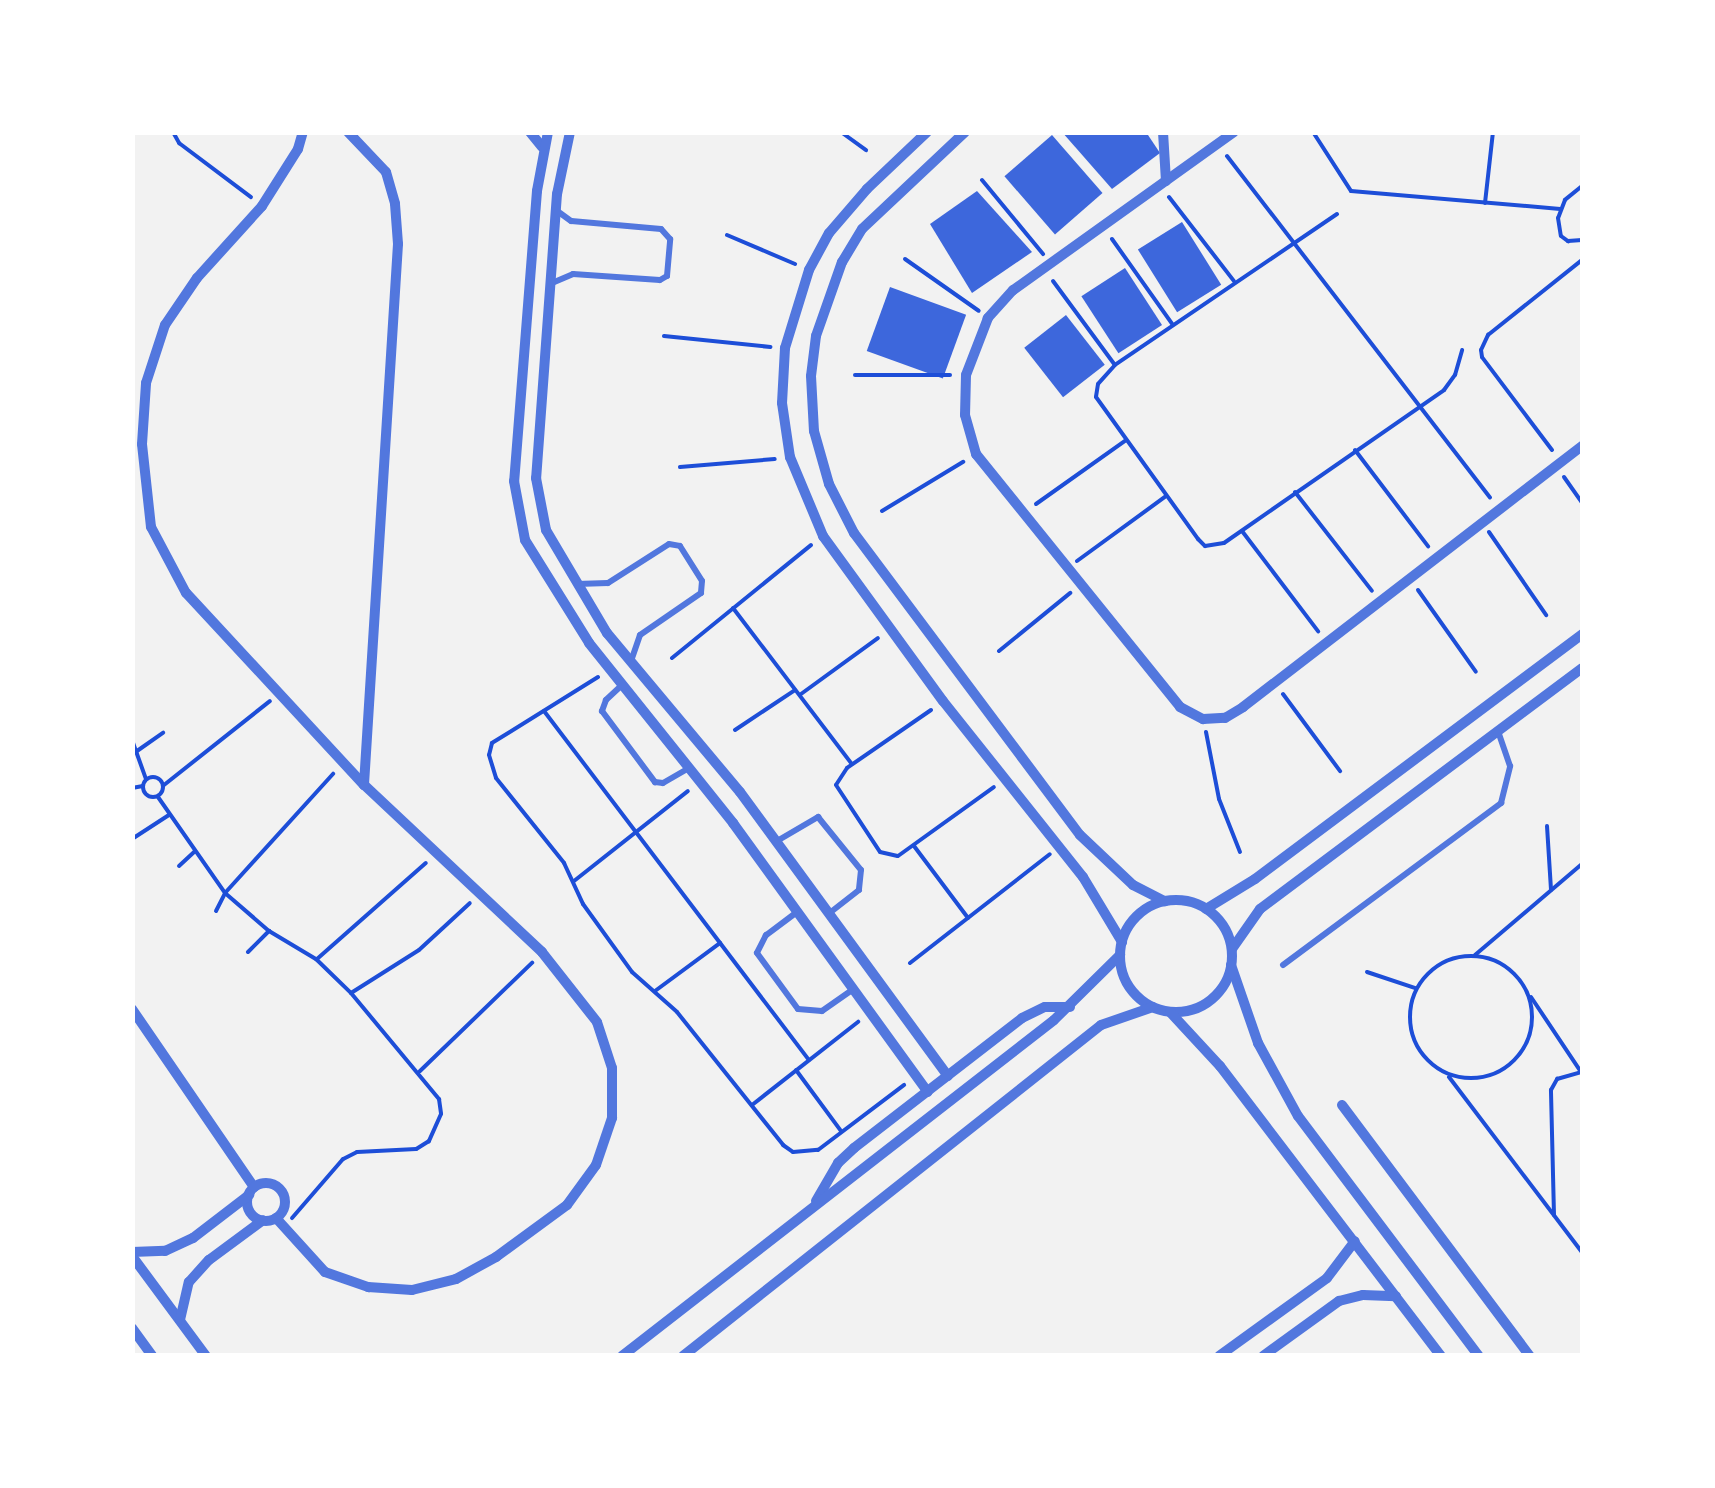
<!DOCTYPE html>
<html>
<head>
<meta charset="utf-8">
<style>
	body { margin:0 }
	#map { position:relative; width:1715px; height:1488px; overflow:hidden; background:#f2f2f2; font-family:"Alegreya Sans",sans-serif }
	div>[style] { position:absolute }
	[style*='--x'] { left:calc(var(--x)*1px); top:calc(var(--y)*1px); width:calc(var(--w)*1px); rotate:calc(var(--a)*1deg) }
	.building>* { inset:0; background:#3d67dc; transform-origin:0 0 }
	.path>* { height:4px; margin:-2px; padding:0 2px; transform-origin:2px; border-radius:2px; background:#1d4ed8 }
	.path>.ring { margin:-2px; padding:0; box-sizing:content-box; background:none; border:4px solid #1d4ed8; border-radius:50% }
	.service>* { height:6px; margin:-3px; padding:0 3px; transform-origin:3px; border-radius:3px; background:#5277de }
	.minor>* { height:10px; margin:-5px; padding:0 5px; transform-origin:5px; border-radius:5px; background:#5277de }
	.minor>.ring { margin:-5px; padding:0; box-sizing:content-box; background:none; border:10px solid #5277de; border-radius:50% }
	span { translate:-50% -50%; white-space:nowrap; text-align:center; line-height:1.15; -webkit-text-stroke:10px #fff; paint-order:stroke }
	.frame { position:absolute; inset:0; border:135px solid #fff; pointer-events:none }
</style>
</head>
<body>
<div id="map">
	<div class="building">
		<div style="clip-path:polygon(1062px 132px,1146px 132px,1160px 153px,1112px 189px)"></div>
		<div style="left:1052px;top:135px;width:77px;height:63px;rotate:49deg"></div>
		<div style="clip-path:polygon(977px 191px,1032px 252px,972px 293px,930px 224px)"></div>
		<div style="left:1182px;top:222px;width:74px;height:52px;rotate:58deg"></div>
		<div style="left:1125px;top:268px;width:68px;height:52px;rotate:57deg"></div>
		<div style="left:890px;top:287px;width:81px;height:68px;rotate:20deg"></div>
		<div style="left:1066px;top:315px;width:63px;height:53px;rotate:52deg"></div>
	</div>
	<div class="path">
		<div style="--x:173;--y:132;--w:13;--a:61"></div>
		<div style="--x:179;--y:143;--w:90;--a:36.9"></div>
		<div style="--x:841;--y:132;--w:31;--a:36"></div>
		<div style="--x:1313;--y:132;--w:70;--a:57.2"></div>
		<div style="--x:1351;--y:191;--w:210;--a:4.9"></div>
		<div style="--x:1227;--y:156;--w:431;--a:52.4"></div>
		<div style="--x:982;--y:180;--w:96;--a:50.5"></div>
		<div style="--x:1582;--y:186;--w:22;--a:141"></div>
		<div style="--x:1565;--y:200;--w:19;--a:111"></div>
		<div style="--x:1558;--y:218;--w:18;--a:81"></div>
		<div style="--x:1561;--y:236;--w:9;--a:36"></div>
		<div style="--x:1568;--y:241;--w:14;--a:-4"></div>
		<div style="--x:1169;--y:197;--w:106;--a:52.3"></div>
		<div style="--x:1485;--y:203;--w:71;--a:-83.6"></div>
		<div style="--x:1337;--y:214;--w:268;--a:145.8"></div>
		<div style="--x:1115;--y:365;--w:25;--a:132"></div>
		<div style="--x:1098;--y:384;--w:13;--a:99"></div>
		<div style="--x:1096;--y:397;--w:175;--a:54.3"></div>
		<div style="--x:1198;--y:539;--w:10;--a:45"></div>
		<div style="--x:1205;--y:546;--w:19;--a:-9"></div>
		<div style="--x:1224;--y:543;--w:268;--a:-34.8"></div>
		<div style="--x:1444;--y:390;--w:19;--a:-54"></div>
		<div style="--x:1455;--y:375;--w:26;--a:-74"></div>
		<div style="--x:727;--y:235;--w:74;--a:23.1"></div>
		<div style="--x:1112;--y:239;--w:105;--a:54.7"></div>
		<div style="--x:905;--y:259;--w:90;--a:35.1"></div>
		<div style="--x:1053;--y:281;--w:104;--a:53.6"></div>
		<div style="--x:664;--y:336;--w:107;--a:5.9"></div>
		<div style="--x:855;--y:375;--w:95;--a:0"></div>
		<div style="--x:1355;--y:450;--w:121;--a:52.8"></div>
		<div style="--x:1552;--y:450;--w:116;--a:-127"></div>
		<div style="--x:1482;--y:357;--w:7;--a:-98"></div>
		<div style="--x:1481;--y:350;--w:17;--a:-65"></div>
		<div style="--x:1488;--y:335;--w:120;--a:-38.6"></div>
		<div style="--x:680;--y:467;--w:95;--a:-4.8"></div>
		<div style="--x:1564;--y:477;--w:32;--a:55"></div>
		<div style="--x:1295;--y:492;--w:125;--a:52.1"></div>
		<div style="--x:1036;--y:504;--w:110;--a:-35.4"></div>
		<div style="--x:882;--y:511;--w:95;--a:-31.2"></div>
		<div style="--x:1242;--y:531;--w:126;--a:52.8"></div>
		<div style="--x:1489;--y:532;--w:101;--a:55.5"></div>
		<div style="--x:1077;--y:561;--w:110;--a:-36.1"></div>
		<div style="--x:1418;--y:590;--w:100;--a:54.7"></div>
		<div style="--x:733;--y:608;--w:195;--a:52.7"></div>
		<div style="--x:999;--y:651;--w:92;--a:-39.2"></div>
		<div style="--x:672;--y:658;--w:179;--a:-39.1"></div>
		<div style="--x:598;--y:677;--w:125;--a:148.1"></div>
		<div style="--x:492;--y:743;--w:12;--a:104"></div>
		<div style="--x:489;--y:755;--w:24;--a:73"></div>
		<div style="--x:496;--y:778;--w:109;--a:51.3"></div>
		<div style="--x:564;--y:863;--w:45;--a:65.1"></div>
		<div style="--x:583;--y:904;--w:84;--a:54.2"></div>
		<div style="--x:632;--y:972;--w:60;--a:41.6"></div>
		<div style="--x:677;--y:1012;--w:170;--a:51.4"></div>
		<div style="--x:783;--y:1145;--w:12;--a:35"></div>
		<div style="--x:793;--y:1152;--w:25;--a:-5"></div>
		<div style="--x:818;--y:1150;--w:108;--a:-37.1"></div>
		<div style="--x:801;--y:694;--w:95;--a:-36"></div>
		<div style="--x:1283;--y:694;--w:96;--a:53.5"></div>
		<div style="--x:931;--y:710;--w:102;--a:145.4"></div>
		<div style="--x:847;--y:768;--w:20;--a:123"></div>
		<div style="--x:836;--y:785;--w:80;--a:56.7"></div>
		<div style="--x:880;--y:852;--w:18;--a:13"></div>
		<div style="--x:898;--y:856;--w:118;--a:-35.7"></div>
		<div style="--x:544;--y:711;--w:438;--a:52.8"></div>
		<div style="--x:735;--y:730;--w:72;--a:-33.7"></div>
		<div style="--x:1206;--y:732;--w:68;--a:79"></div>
		<div style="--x:1219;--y:799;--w:57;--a:68.4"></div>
		<div style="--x:132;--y:740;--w:41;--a:70.3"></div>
		<div style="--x:137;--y:751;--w:32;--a:-35"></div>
		<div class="ring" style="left:143px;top:777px;width:16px;height:16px"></div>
		<div style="--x:164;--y:785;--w:135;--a:-38.4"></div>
		<div style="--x:132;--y:788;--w:11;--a:-10"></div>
		<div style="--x:158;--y:797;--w:117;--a:55.1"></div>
		<div style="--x:225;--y:893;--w:58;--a:40.8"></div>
		<div style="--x:269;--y:931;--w:55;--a:30.8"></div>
		<div style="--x:316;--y:959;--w:49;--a:44.2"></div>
		<div style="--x:351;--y:993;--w:138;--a:50.3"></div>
		<div style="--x:439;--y:1099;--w:15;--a:82"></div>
		<div style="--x:441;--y:1114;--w:30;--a:114"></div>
		<div style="--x:429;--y:1141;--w:15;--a:148"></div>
		<div style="--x:416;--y:1149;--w:59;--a:177.1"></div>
		<div style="--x:357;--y:1152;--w:16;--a:153"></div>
		<div style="--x:343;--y:1159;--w:78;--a:130.8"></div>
		<div style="--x:1547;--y:826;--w:64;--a:86.4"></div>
		<div style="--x:132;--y:839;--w:44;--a:-33"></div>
		<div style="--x:914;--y:846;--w:90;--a:53.1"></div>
		<div style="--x:179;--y:866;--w:21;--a:-43"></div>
		<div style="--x:574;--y:881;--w:145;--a:-38.3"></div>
		<div style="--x:216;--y:911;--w:20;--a:-63"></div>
		<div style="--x:225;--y:893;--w:161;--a:-47.8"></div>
		<div style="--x:248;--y:952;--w:30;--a:-45"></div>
		<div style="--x:1475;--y:955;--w:140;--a:-40.4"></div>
		<div class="ring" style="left:1410px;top:956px;width:118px;height:118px"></div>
		<div style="--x:317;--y:959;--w:145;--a:-41.4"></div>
		<div style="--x:910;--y:963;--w:177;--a:-37.9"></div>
		<div style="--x:1367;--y:972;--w:51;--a:18.4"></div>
		<div style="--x:655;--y:991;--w:81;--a:-36.4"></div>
		<div style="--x:351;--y:993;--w:80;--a:-32.3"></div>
		<div style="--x:419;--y:950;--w:69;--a:-42.7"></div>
		<div style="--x:1531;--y:997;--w:90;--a:56.3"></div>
		<div style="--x:796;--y:1070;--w:76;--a:53.6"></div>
		<div style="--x:420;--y:1071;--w:156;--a:-44"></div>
		<div style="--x:1449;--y:1077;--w:220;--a:52.8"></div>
		<div style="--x:752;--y:1105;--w:135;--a:-38.1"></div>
		<div style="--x:1554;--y:1215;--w:125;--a:-91.4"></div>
		<div style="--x:1551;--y:1090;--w:13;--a:-61"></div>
		<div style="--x:1557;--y:1079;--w:26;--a:-16"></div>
	</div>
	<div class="service">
		<div style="--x:552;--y:283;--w:23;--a:-23"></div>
		<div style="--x:573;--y:274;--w:87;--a:3.9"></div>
		<div style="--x:660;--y:280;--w:8;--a:-30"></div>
		<div style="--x:667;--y:276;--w:37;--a:-85"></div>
		<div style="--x:670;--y:239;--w:13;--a:-132"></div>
		<div style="--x:661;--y:229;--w:90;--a:-174.9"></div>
		<div style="--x:571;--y:221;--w:17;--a:-144"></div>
		<div style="--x:577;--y:584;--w:31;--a:-2"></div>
		<div style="--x:608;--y:583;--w:72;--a:-32.6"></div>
		<div style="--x:669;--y:544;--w:11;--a:10"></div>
		<div style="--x:680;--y:546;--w:41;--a:57.8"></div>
		<div style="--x:702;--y:581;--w:12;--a:95"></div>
		<div style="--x:701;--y:593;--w:74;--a:145.5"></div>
		<div style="--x:640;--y:635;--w:28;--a:109"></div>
		<div style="--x:622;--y:685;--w:22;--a:137"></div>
		<div style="--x:606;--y:700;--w:12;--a:110"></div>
		<div style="--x:602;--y:711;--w:89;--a:53.3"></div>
		<div style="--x:655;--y:782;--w:8;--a:7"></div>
		<div style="--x:663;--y:783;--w:30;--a:-30"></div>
		<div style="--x:777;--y:841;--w:48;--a:-30.3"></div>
		<div style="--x:818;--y:817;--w:68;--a:50.9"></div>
		<div style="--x:861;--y:870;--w:20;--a:96"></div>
		<div style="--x:859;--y:890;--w:39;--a:142"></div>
		<div style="--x:797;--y:912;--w:39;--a:143"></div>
		<div style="--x:766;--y:935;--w:20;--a:117"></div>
		<div style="--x:757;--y:953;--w:69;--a:53.8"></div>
		<div style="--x:798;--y:1009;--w:24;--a:5"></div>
		<div style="--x:822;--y:1011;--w:38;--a:-35"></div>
		<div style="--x:1283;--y:965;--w:272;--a:-36.6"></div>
		<div style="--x:1501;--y:803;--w:38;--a:-76"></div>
		<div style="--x:1510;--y:766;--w:37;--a:-109"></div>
	</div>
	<div class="minor">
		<div style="--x:348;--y:132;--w:55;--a:46.5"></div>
		<div style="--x:386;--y:172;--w:33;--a:74"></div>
		<div style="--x:395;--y:204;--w:40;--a:85.7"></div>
		<div style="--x:398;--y:244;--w:542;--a:93.6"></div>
		<div style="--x:530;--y:132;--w:19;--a:51"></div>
		<div style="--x:548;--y:132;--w:60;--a:100.6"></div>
		<div style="--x:537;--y:191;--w:291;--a:94.5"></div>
		<div style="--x:514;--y:481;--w:60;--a:79.4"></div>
		<div style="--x:525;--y:540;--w:121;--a:58.1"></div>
		<div style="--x:589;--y:643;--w:231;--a:51.3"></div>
		<div style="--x:733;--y:823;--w:332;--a:54.1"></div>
		<div style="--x:570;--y:132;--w:63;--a:101.8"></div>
		<div style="--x:557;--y:194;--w:285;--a:94.2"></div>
		<div style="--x:536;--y:478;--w:53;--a:79.1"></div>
		<div style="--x:546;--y:530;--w:120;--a:59.4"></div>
		<div style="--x:607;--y:633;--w:207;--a:50.1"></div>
		<div style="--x:740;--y:792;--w:352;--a:53.8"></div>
		<div style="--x:927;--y:132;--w:83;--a:136.5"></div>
		<div style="--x:867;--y:189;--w:58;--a:130.8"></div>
		<div style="--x:829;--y:233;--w:42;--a:118.4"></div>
		<div style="--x:809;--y:270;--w:82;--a:107.1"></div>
		<div style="--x:785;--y:348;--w:55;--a:93.1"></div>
		<div style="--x:782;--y:403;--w:55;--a:81.6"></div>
		<div style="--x:790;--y:457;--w:86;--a:67.3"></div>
		<div style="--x:823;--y:536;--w:204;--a:54"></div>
		<div style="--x:943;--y:701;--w:225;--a:51.5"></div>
		<div style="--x:1083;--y:877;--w:76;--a:59"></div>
		<div style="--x:965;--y:132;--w:141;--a:136.7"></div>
		<div style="--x:862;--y:229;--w:39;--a:121"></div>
		<div style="--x:842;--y:262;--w:78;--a:109.4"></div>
		<div style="--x:816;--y:336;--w:40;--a:97.1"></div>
		<div style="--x:811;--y:376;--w:55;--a:86.9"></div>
		<div style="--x:814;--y:431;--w:55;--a:74.2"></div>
		<div style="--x:829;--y:484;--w:55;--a:63"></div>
		<div style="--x:854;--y:533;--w:377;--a:53.2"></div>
		<div style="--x:1080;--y:835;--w:73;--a:43.3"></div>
		<div style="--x:1133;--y:885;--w:36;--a:27"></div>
		<div style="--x:1163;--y:132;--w:49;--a:86.5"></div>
		<div style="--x:1234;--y:132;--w:272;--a:144.4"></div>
		<div style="--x:1013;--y:290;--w:38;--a:132"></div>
		<div style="--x:988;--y:318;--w:61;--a:111.1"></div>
		<div style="--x:966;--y:375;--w:40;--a:91.4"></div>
		<div style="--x:965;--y:415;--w:41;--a:74.2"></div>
		<div style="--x:976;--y:454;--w:325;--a:51.1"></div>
		<div style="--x:1180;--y:707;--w:26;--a:28"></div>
		<div style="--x:1203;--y:719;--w:22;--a:-3"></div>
		<div style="--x:1225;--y:718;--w:21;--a:-31"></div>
		<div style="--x:1243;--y:707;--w:428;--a:-37.6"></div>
		<div class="ring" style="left:1120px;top:900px;width:102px;height:102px"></div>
		<div style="--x:1206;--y:909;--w:57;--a:-31.5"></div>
		<div style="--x:1255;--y:879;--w:409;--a:-36.8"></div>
		<div style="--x:1232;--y:949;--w:49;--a:-55"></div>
		<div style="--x:1260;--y:909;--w:402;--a:-36.8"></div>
		<div style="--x:1231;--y:965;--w:83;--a:70.9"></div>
		<div style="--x:1258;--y:1043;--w:83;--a:61.3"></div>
		<div style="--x:1298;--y:1116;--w:301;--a:53"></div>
		<div style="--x:132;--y:1009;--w:216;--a:55.6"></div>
		<div style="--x:1170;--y:1012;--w:74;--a:47.2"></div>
		<div style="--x:1220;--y:1066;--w:365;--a:52.7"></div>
		<div style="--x:1342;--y:1105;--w:314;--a:53.2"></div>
		<div class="ring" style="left:247px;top:1183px;width:28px;height:28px"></div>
		<div style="--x:816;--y:1201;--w:44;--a:-59.9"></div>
		<div style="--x:838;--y:1163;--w:22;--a:-43"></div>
		<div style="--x:854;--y:1148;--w:212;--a:-37.7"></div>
		<div style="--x:1022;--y:1018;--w:25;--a:-26"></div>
		<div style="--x:1045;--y:1007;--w:25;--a:0"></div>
		<div style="--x:276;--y:1218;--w:73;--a:47.8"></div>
		<div style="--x:325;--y:1272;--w:46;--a:19.2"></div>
		<div style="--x:368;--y:1287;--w:44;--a:3.9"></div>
		<div style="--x:412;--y:1290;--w:45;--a:-14"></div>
		<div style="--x:456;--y:1279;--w:46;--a:-28.8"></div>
		<div style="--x:496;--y:1257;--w:88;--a:-36.2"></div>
		<div style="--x:567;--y:1205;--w:49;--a:-54.1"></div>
		<div style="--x:596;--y:1165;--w:50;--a:-71.2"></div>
		<div style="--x:612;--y:1118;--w:50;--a:-90"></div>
		<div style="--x:612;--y:1068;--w:48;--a:-108.1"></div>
		<div style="--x:597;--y:1022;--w:89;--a:-128.2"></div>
		<div style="--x:542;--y:952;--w:244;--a:-136.8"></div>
		<div style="--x:364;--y:785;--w:262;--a:-132.8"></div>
		<div style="--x:186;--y:593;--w:75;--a:-117.9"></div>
		<div style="--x:151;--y:527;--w:83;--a:-96.2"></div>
		<div style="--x:142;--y:444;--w:61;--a:-86.2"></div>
		<div style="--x:146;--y:383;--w:61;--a:-71.9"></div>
		<div style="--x:165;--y:325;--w:57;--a:-55.8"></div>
		<div style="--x:197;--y:278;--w:97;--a:-47.9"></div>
		<div style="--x:262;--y:206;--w:67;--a:-57.7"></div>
		<div style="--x:298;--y:149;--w:18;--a:-74"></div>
		<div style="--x:132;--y:1252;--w:33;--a:-2"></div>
		<div style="--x:165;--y:1251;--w:31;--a:-25"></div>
		<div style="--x:193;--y:1238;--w:71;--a:-37.5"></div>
		<div style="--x:132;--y:1256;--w:124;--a:53.5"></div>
		<div style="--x:180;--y:1320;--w:39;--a:-77"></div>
		<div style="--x:189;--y:1282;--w:30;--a:-48"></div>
		<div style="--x:209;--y:1260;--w:67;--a:-36.5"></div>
		<div style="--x:132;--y:1328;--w:34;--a:54"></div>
		<div style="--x:622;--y:1356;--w:547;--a:-37.87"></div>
		<div style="--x:1054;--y:1020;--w:93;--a:-44.6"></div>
		<div style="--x:683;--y:1356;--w:533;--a:-38.37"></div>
		<div style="--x:1101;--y:1025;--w:55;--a:-19.1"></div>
		<div style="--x:1219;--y:1356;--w:133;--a:-35.8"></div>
		<div style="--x:1327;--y:1278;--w:46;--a:-52.9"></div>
		<div style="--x:1263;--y:1356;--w:94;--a:-35.9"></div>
		<div style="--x:1339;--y:1301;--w:25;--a:-14"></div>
		<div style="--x:1363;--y:1295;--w:33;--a:2"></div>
	</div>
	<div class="frame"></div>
</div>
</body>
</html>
